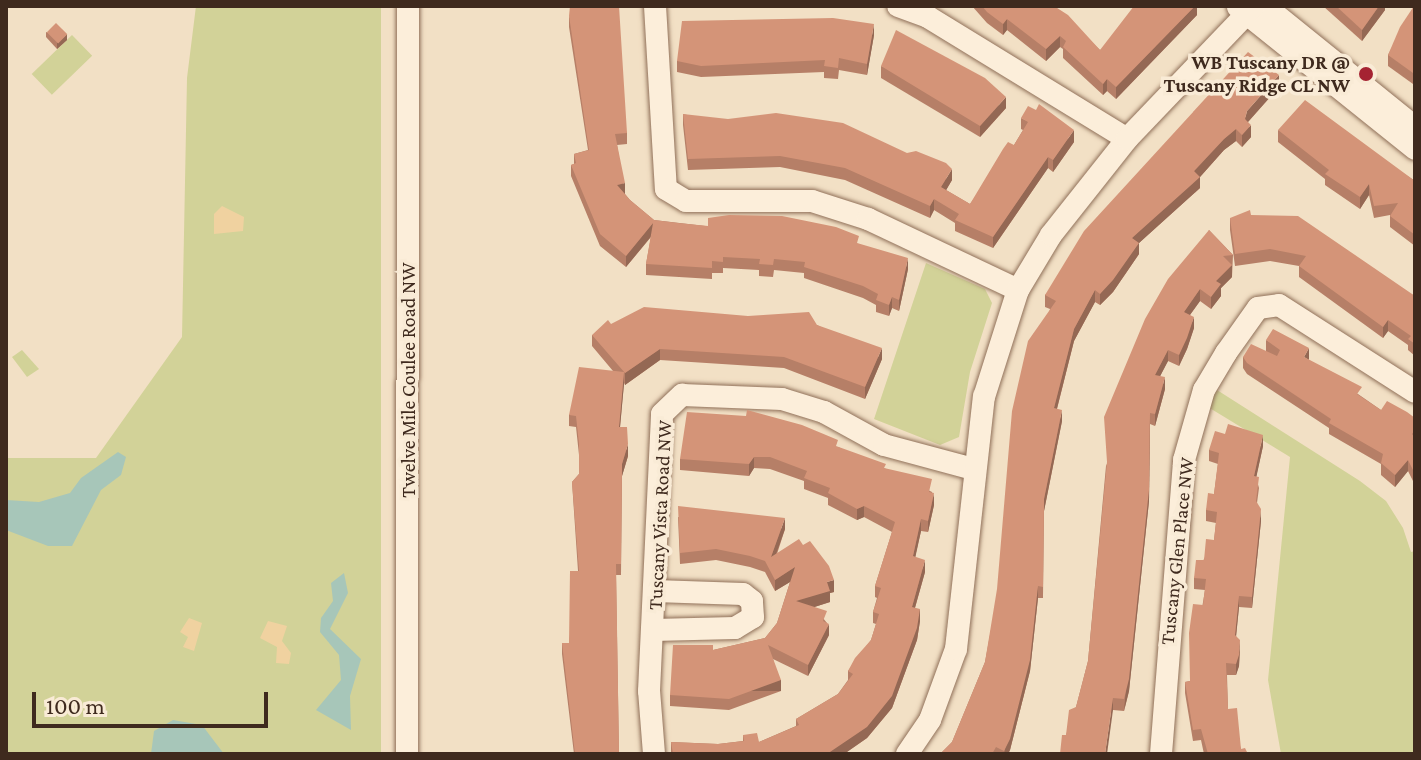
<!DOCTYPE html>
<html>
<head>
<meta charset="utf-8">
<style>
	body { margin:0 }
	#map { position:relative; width:1421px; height:760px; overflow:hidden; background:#f2e0c5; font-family:"Crimson Pro",serif }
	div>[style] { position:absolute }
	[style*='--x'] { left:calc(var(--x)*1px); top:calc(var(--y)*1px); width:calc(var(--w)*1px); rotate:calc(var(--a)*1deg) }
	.green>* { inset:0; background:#d2d298; transform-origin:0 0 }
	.sand>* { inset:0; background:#f0d2a0 }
	.water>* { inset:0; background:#a7c6b9 }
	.roads { filter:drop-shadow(0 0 2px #907059) drop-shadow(0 0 2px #907059) }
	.minor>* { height:22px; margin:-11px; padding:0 11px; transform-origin:11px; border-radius:11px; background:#fceeda }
	.wall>* { inset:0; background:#b67f67 }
	.shaded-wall>* { inset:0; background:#946854; transform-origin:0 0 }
	.building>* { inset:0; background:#d49478; transform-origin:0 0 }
	.dots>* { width:22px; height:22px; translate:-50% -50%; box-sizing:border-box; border:4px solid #f9ebd6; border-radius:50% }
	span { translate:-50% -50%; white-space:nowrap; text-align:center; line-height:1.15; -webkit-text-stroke:7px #f9ebd6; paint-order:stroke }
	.poi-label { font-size:20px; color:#3f2a1e; font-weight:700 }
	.right { translate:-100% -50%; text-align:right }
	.street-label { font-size:20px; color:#3f2a1e }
	.frame { position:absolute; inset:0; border:8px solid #3f2a1e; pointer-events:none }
	.scale { position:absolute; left:32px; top:692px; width:236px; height:36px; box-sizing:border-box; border:4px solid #3f2a1e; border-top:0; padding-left:10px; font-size:24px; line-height:28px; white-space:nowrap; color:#3f2a1e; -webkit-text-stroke:6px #f9ebd6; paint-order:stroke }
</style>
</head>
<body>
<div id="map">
	<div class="green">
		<div style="clip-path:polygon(196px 6px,381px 6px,381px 754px,6px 754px,6px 458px,96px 458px,182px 337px,187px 78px)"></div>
		<div style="left:72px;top:35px;width:29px;height:56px;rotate:46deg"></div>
		<div style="clip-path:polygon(926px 263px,985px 289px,992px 303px,970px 372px,959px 437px,940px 445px,874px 419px)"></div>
		<div style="clip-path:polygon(22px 350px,39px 369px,27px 377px,12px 357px)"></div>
		<div style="clip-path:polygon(1217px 390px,1360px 481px,1386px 501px,1403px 528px,1411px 552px,1415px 551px,1415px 754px,1281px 754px,1268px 680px,1290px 457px,1208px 407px)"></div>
	</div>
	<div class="sand">
		<div style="clip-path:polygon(222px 206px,244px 217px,243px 231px,214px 234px,214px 214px)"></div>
		<div style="clip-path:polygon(189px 618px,202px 623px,194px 651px,183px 647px,188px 637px,180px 632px)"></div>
		<div style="clip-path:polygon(268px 621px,287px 626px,282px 641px,291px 653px,289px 664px,276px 663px,277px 647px,260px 638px)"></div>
	</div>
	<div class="water">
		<div style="clip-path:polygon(118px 452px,126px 457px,121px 475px,101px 490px,72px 546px,48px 546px,6px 530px,6px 500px,39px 502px,70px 493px,81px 478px)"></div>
		<div style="clip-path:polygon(344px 573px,348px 593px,330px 629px,361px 659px,350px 696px,351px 730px,316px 710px,341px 680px,339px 655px,320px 632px,321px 618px,333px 601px,331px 583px)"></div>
		<div style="clip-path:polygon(173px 720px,202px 725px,224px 754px,151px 754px,154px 731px)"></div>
	</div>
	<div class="roads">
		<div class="minor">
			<div style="--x:655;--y:6;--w:183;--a:86.6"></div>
			<div style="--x:666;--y:189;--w:23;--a:31"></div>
			<div style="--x:686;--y:201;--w:126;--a:0"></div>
			<div style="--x:812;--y:201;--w:59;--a:17.8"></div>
			<div style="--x:868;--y:219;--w:166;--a:25.3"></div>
			<div style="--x:898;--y:6;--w:32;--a:20"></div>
			<div style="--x:928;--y:17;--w:233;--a:31.5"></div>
			<div style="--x:1265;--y:6;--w:193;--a:38.9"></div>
			<div style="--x:1238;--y:7;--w:227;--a:38.7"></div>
			<div style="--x:653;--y:630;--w:82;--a:-1.4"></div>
			<div style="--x:735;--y:628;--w:21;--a:-31"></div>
			<div style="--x:753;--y:617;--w:16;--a:-94"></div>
			<div style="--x:752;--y:601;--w:11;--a:-142"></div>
			<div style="--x:743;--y:594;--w:88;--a:-178"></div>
			<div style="--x:407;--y:754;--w:748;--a:-89.92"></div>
			<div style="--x:654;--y:754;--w:63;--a:-94.5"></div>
			<div style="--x:649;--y:691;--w:277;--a:-87.3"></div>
			<div style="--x:662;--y:414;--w:28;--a:-44"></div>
			<div style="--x:682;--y:395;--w:100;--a:2.3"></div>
			<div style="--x:782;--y:399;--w:44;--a:17.2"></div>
			<div style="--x:824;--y:412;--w:68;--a:28.8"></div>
			<div style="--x:884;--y:445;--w:92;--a:15.1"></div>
			<div style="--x:907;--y:754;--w:41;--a:-55.9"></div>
			<div style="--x:930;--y:720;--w:76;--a:-69.9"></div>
			<div style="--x:956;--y:649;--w:254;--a:-83.7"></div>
			<div style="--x:984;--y:397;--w:112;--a:-72.4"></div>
			<div style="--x:1018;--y:290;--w:64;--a:-59"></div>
			<div style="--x:1051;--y:235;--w:122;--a:-51.6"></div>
			<div style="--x:1127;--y:139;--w:184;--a:-46.3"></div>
			<div style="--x:1161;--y:754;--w:295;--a:-85.5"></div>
			<div style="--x:1184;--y:460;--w:73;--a:-74.1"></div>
			<div style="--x:1204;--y:390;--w:43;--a:-59.3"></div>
			<div style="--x:1226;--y:353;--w:55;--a:-54.6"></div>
			<div style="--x:1258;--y:308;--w:21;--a:-8"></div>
			<div style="--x:1279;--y:305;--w:161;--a:32.6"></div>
		</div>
	</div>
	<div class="wall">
		<div style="clip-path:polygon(972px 6px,1054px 6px,1100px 50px,1197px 6px,1197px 15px,1116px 99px,1107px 91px,1103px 95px,1063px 58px,1063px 49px,1060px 47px,1046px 61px,1007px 30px,1003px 35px,987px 23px)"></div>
		<div style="clip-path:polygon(1323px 6px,1385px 6px,1385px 10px,1362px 41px)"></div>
		<div style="clip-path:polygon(1414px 6px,1413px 84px,1388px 66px,1388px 55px)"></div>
		<div style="clip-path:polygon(569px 16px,627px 133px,627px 144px,617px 145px,625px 194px,630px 200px,654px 220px,859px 244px,908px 269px,899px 311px,892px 308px,889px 316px,876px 312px,876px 305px,863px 298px,804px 278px,804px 273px,774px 270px,773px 277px,759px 276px,759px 270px,723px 268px,723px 273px,712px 273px,712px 279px,646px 275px,646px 264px,651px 237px,626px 267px,600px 246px,571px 176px,571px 165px,574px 164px,574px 154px,588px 150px,569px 27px)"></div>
		<div style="clip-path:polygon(46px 32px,67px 40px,57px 49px,46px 37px)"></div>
		<div style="clip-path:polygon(874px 35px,867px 75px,839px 70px,838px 79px,824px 78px,824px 72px,701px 77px,677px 72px,677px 61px)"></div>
		<div style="clip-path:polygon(881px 66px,1006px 108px,980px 137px,881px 78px)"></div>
		<div style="clip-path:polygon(1279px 87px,1248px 122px,1251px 137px,1242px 147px,1236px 141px,1224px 150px,1200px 177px,1200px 188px,1139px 243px,1139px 254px,1113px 292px,1100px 305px,1095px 302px,1074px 341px,1057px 409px,1062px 421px,1044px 511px,1043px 598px,1038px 598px,1030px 671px,1010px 750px,1008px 754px,940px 754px,952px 742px,985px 662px,1050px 309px,1045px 307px,1045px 295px)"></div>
		<div style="clip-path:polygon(683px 114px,952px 180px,946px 190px,970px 204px,1014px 145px,1023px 130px,1021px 129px,1021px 118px,1074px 142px,1053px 172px,1048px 168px,993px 248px,955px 231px,955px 223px,934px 210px,930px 218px,845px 180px,780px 167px,688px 170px,683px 125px)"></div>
		<div style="clip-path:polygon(1278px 130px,1406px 175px,1415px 181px,1415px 246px,1390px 227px,1390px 215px,1374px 218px,1369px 195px,1360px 209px,1325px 185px,1325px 179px,1278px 142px)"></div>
		<div style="clip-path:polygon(1230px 218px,1415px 296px,1415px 356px,1408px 350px,1408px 345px,1388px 331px,1383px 338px,1299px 277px,1299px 266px,1270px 261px,1235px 266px,1230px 230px)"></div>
		<div style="clip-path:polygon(1209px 230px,1233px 255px,1232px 277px,1221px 288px,1221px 296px,1211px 309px,1200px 301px,1190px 315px,1194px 328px,1187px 349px,1179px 366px,1168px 361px,1160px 376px,1165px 389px,1155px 426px,1150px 424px,1149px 501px,1129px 691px,1124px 711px,1113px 710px,1066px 735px,1076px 707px,1088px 661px,1106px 466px)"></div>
		<div style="clip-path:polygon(817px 325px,882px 359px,865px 399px,784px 368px,660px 360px,625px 385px,624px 383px,620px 427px,628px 456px,622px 476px,621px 575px,616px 575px,619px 754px,574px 754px,562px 654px,562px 643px,569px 643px,578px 571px,572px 482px,579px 474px,579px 455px,576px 427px,569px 426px,569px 415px,613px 371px,592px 346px,592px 335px)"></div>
		<div style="clip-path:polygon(1266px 340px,1309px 360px,1381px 410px,1415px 418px,1415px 485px,1408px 471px,1395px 487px,1381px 475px,1381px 464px,1329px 434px,1329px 428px,1247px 374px,1243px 368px,1243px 357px,1266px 351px)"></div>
		<div style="clip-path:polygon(1263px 446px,1256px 477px,1259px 488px,1257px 503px,1261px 521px,1252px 608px,1239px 607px,1236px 636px,1240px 652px,1239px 666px,1236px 675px,1227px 675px,1228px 709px,1241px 749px,1248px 754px,1204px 754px,1201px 740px,1193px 741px,1185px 693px,1185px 682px,1190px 681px,1205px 590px,1194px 589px,1194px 578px,1214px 540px,1216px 523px,1206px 521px,1206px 510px,1214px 494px,1218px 464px,1209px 461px,1209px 450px)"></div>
		<div style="clip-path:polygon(838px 447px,886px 469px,932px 492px,934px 505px,928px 532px,921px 531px,915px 557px,925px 572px,915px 608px,920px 621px,917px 640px,892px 708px,867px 738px,844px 754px,671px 754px,671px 742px,718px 744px,743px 741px,743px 735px,759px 742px,796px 726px,796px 719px,838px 694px,848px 680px,848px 671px,871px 640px,876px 624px,873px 623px,873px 612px,877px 598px,875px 597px,875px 586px,892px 532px,864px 517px,857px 520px,828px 505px,828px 498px,804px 489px,804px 481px,770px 469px,754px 468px,749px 476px,680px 470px,680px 459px)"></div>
		<div style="clip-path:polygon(678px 517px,785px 529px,777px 554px,834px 592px,830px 593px,830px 602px,814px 607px,827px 623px,829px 635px,808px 676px,773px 659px,781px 691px,729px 710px,670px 706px,670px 695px,713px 650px,765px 638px,777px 623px,790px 582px,775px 591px,765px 572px,750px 567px,716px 560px,680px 564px)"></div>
	</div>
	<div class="shaded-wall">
		<div style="clip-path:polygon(1195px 6px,1197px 6px,1197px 15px,1116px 99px,1116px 87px)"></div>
		<div style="clip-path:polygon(1379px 6px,1385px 6px,1385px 10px,1362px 41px,1362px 30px)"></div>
		<div style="clip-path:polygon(1007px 19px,1007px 30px,1003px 35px,1003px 24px)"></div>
		<div style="clip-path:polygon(874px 24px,874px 35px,867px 75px,867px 64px)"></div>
		<div style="clip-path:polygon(67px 34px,67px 40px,57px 49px,57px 43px)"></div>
		<div style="clip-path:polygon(1060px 36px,1060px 47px,1046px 61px,1046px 49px)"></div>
		<div style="clip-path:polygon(1279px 75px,1279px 87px,1247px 123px,1245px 119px,1247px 111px)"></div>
		<div style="clip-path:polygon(1107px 79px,1107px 91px,1103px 95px,1103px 84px)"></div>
		<div style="clip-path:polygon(1006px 97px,1006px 108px,980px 137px,980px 126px)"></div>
		<div style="clip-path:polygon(1251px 125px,1251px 137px,1242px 147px,1242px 135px)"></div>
		<div style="clip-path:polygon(1236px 129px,1236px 141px,1224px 150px,1200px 177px,1200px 188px,1139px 243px,1139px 254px,1113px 292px,1100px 305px,1100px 294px,1132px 238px,1224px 139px)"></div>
		<div style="clip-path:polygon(1074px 130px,1074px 142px,1053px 172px,1053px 160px)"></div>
		<div style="clip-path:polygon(1048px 157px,1048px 168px,993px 248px,993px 237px)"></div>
		<div style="clip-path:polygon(952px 169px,952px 180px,941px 199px,941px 187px)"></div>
		<div style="clip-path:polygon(625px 183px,625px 194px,617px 185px)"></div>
		<div style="clip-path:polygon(1369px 184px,1369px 195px,1360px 209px,1360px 197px)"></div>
		<div style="clip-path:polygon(934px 199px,934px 210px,930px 218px,930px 206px)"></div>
		<div style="clip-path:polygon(653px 223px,653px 234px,626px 267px,626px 256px)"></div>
		<div style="clip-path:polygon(908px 258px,908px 269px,899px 311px,899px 300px)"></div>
		<div style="clip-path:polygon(1232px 265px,1232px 277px,1221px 288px,1221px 296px,1211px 309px,1211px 297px,1216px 281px)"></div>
		<div style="clip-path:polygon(1200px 289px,1200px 301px,1184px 323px,1184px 312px)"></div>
		<div style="clip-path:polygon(1095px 290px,1095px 302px,1074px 341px,1054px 420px,1054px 408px,1074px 329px)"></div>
		<div style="clip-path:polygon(892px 297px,892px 308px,889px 316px,889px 305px)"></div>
		<div style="clip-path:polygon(1194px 317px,1194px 328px,1187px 349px,1179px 366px,1179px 355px)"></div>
		<div style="clip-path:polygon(1388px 320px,1388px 331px,1383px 338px,1383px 327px)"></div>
		<div style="clip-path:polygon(882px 348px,882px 359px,865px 399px,865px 387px)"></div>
		<div style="clip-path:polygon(1309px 348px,1309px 360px,1304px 357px)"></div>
		<div style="clip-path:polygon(660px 349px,660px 360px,625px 385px,625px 373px)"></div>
		<div style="clip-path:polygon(1168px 350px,1168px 361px,1155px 386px,1155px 375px)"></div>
		<div style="clip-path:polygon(624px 372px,624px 384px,619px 438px,619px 427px)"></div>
		<div style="clip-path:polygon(1165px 377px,1165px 389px,1155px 426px,1155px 414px)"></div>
		<div style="clip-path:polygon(1062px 410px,1062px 421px,1044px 511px,1043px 598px,1044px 499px)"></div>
		<div style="clip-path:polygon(1150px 413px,1149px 501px,1129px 691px,1124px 711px)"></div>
		<div style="clip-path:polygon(1263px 435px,1263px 446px,1254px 488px,1254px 476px)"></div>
		<div style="clip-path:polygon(628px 444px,628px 456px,622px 476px,621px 575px,622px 464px)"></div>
		<div style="clip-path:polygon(754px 457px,754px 468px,749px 476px,749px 464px)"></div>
		<div style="clip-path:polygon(1408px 460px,1408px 471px,1395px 487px,1395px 475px)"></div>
		<div style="clip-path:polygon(934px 493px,934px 505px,928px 532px,928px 521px)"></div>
		<div style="clip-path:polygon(864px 506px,864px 517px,857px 520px,857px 509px)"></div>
		<div style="clip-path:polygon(1261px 509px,1261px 521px,1252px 608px,1252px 597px)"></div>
		<div style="clip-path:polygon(785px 518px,785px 529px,771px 568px,771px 557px)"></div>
		<div style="clip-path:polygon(921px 519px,921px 531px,913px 568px,913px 556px)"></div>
		<div style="clip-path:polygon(925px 560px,925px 572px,912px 618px,912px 607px)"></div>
		<div style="clip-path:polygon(795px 567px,795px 579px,775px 591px,775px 580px)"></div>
		<div style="clip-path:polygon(834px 580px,834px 592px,830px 593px,830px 602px,796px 613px,796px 601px,827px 582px)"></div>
		<div style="clip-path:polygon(1038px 586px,1038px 598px,1030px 671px,1010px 750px,1008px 754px,1004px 754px)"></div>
		<div style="clip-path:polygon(1239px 596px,1239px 607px,1235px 647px,1235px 635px)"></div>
		<div style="clip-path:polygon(920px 609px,920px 621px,917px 640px,892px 708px,867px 738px,844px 754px,827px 754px)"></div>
		<div style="clip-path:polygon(829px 624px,829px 635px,808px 676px,808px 665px)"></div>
		<div style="clip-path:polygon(1240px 640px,1239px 666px,1236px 675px,1236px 664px)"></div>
		<div style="left:781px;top:680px;width:11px;height:55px;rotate:90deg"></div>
		<div style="clip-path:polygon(1113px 698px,1113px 710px,1107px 754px,1105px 754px)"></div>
	</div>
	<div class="building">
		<div style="clip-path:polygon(570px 6px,619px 6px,627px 133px,615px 134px,625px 183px,617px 185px,630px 200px,654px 220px,678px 223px,708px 226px,708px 218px,729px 215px,782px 216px,836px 227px,859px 236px,857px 243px,908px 258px,899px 300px,892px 297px,889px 305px,876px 300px,878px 294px,863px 286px,804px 267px,805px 262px,774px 259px,773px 265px,759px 264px,760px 259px,723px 257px,723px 262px,712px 261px,712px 268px,646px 264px,653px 223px,626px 256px,600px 234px,571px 165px,576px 163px,574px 154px,589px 150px,569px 16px)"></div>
		<div style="clip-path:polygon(982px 6px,1054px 6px,1068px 15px,1100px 50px,1134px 6px,1195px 6px,1116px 87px,1107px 79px,1103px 84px,1063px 47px,1066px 41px,1060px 36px,1046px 49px,1007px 19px,1003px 24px,987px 12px)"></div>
		<div style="clip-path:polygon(1336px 6px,1379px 6px,1362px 30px)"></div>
		<div style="clip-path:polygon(1414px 6px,1415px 6px,1415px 71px,1413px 73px,1388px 55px,1400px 27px)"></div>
		<div style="clip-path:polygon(833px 18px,874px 24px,867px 64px,839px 58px,838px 68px,824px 66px,825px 60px,701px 66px,677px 61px,682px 21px)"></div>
		<div style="left:56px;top:23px;width:16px;height:13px;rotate:45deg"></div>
		<div style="clip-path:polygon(896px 30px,985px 78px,1006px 97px,980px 126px,881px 66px)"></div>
		<div style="clip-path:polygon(1248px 52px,1279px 75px,1247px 111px,1245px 119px,1251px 125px,1242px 135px,1236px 129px,1224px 139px,1194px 171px,1200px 177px,1132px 238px,1139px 243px,1113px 280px,1100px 294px,1095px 290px,1074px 329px,1054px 408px,1062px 410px,1044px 499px,1043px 587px,1038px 586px,1030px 660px,1010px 739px,1004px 751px,996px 747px,992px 754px,940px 754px,952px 742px,985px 662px,997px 589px,1012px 411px,1028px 341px,1056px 301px,1045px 295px,1084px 231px)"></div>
		<div style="clip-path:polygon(1305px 100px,1415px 181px,1415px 235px,1390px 216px,1398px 203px,1374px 206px,1369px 184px,1360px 197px,1325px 174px,1329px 170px,1278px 130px)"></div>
		<div style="clip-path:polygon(1039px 104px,1074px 130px,1053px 160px,1048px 157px,993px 237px,955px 220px,959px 214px,934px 199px,930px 206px,845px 168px,780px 156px,688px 159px,683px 114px,728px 119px,776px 113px,843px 123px,907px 153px,916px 151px,946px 163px,952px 169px,941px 187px,970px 204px,1003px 149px,1008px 142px,1014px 145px,1028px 122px,1021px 118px,1028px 106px,1036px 110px)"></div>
		<div style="clip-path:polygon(1250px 210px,1251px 215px,1298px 216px,1415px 296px,1415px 344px,1408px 339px,1411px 336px,1388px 320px,1383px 327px,1299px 266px,1306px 256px,1270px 249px,1235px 254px,1230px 218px)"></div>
		<div style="clip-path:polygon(1209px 230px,1233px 255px,1223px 256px,1232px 265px,1216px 281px,1221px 284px,1211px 297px,1200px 289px,1184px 312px,1194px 317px,1187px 338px,1179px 355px,1168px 350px,1155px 375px,1165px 377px,1155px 414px,1150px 413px,1149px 490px,1129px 679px,1124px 699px,1113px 698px,1105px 754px,1060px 754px,1062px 735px,1066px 735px,1069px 710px,1076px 707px,1088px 661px,1107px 462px,1104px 417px,1145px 319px,1168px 279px)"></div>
		<div style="clip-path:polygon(644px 307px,748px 316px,809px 312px,817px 325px,882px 348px,865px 387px,784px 357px,660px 349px,625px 373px,592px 335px,608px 320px,611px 324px)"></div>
		<div style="clip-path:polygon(1273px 329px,1309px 348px,1304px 357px,1362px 387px,1357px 394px,1381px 410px,1387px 401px,1407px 412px,1415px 418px,1415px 430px,1412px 434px,1415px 438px,1415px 474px,1408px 460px,1395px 475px,1381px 463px,1383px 454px,1329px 423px,1331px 419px,1247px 363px,1243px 357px,1251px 344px,1277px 356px,1280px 350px,1266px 340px)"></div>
		<div style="clip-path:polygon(579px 367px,624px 372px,619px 427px,627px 427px,628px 444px,622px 464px,621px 564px,616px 564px,619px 754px,575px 754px,562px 643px,569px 643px,570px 571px,579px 571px,572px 482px,579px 474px,579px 444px,576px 416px,569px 415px)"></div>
		<div style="clip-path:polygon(747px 410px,802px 425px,838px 440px,836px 446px,886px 464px,884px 468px,932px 479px,929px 492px,934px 493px,928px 521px,921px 519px,913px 556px,925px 560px,912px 607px,920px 609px,917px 628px,892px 696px,867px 727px,827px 754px,673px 754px,671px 742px,718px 744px,744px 741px,743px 735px,757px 733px,759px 742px,799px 725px,796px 719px,838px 694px,853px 674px,848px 671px,855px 658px,871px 640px,879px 614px,873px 612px,881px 588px,875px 586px,895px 522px,864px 506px,857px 509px,828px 493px,830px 488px,804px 478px,807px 471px,770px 457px,754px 457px,749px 464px,680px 459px,687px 412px,746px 416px)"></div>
		<div style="clip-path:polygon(1228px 424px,1263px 435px,1254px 476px,1259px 477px,1256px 501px,1261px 509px,1252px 597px,1239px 596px,1235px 635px,1240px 640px,1239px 655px,1236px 664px,1226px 663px,1228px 709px,1237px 708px,1241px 749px,1245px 748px,1248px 754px,1208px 754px,1201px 729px,1193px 730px,1185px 682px,1190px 681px,1189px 633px,1193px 604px,1203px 605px,1206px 579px,1194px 578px,1196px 560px,1204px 560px,1206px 539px,1214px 540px,1217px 512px,1206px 510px,1208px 493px,1214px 494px,1219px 453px,1209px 450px,1215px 431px,1225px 434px)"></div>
		<div style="clip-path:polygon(678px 506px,785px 518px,771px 557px,799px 539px,803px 545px,810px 541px,829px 566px,834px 580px,827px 582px,830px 591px,796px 601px,827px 611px,823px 621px,829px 624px,808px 665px,768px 645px,781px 680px,729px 699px,670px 695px,673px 645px,713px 645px,713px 650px,765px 638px,777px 623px,795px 567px,775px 580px,765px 561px,750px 556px,716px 549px,680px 553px)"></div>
	</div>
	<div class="dots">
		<div style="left:1366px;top:74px;background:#a52332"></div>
	</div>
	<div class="poi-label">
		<span class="right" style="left:1350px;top:74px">WB Tuscany DR @<br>Tuscany Ridge CL NW</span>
	</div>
	<div class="street-label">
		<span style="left:408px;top:380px;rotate:-90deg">Twelve Mile Coulee Road NW</span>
		<span style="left:660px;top:515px;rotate:-87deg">Tuscany Vista Road NW</span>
		<span style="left:1177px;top:551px;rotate:-84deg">Tuscany Glen Place NW</span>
	</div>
	<div class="frame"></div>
	<div class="scale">100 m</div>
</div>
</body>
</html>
